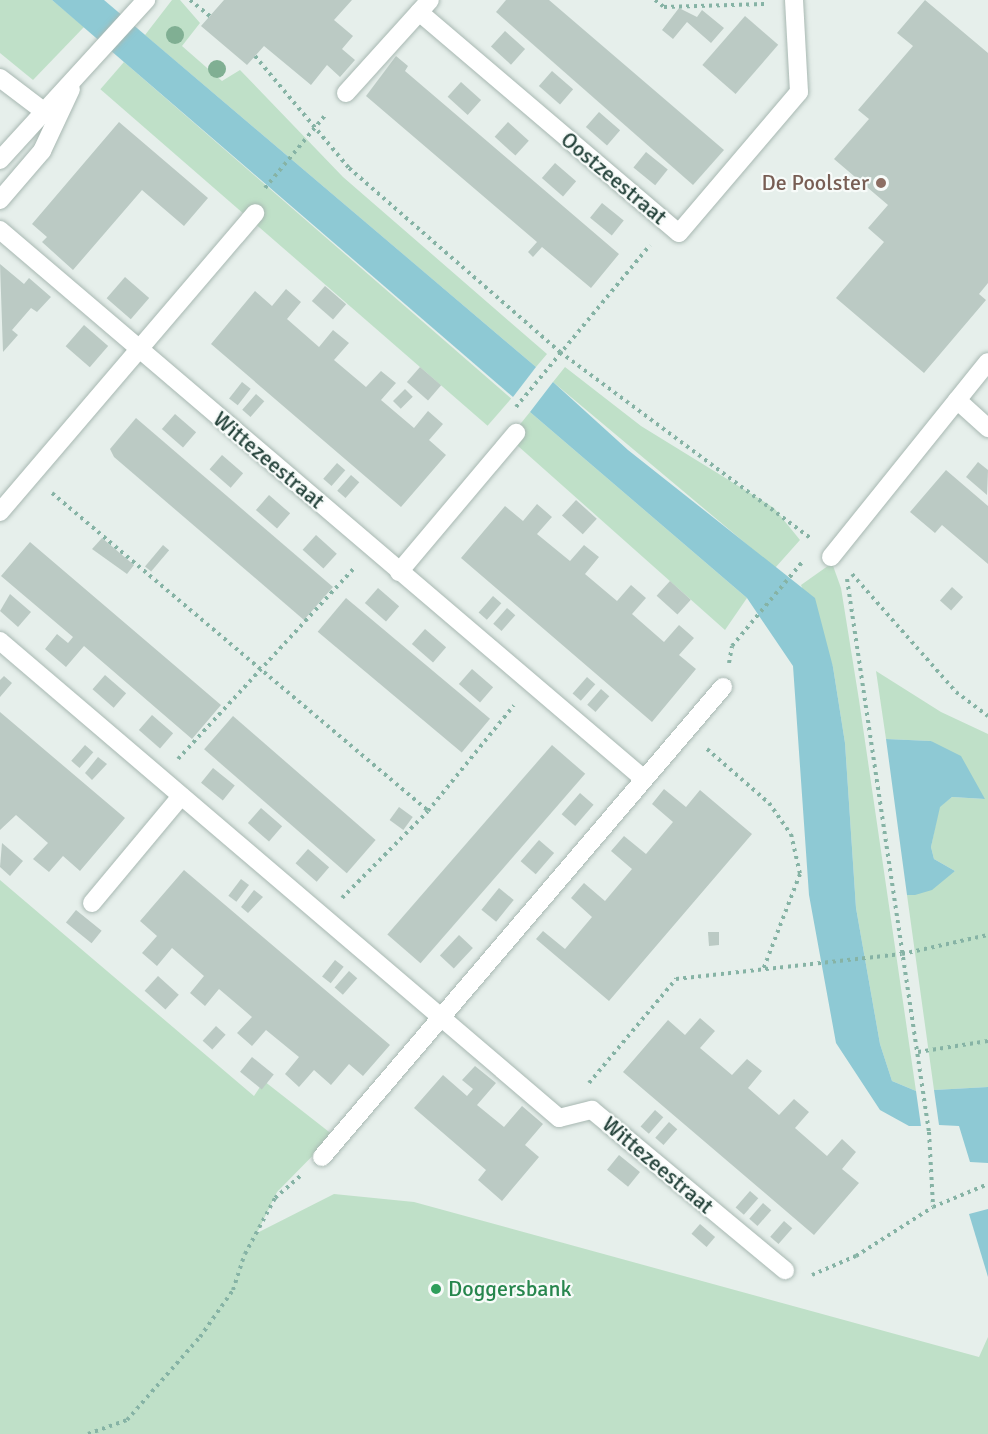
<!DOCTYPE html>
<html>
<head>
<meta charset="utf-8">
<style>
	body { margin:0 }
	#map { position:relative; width:988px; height:1434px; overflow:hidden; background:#e6efeb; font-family:Signika,sans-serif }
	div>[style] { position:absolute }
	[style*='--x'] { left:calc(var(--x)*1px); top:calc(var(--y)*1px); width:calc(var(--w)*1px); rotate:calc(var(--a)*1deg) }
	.green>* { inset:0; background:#bfe0c8; transform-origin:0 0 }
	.water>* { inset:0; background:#8ec9d4 }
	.building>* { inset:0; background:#bbcac4; transform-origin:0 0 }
	.path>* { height:4px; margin-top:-2px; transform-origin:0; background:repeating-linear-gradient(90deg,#86b3a5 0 3px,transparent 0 7.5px) }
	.roads { filter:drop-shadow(0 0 2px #a8b8b2) drop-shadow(0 0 2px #a8b8b2) }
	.street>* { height:18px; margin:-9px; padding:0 9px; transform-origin:9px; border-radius:9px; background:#fff }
	.trees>* { width:18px; height:18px; margin:-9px; border-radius:50%; background:#80af93 }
	.dots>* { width:16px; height:16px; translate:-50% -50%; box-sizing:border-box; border:3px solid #f7fbf9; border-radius:50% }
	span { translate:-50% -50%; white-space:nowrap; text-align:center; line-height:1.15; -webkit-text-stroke:4.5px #f7fbf9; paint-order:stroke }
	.street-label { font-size:22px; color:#24423a }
	.education-label { font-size:22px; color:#785e54 }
	.right { translate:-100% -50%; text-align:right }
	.leisure-label { font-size:22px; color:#27864d }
	.left { translate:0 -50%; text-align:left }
</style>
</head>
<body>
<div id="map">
	<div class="green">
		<div style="clip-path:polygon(0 0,52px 0,84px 27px,33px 80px,0 53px)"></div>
		<div style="clip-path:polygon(172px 0,180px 0,200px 23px,182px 46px,222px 81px,240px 70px,343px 177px,547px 354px,536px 367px,145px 35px)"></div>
		<div style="left:124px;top:62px;width:513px;height:36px;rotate:41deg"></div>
		<div style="clip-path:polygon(565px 367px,641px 426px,774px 508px,800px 540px,775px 568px,553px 382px)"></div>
		<div style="clip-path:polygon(530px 412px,747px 598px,725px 630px,509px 438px)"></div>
		<div style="clip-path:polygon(832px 563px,841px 588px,859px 700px,916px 1091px,892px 1081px,880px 1044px,856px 908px,845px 743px,833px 667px,801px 585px)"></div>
		<div style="clip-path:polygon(876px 671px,941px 712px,988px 734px,988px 1087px,934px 1090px,907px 895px,955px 871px,934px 859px,931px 847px,939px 807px,952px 797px,984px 799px,931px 741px,886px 739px)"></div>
		<div style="clip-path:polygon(0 880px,254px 1096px,264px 1081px,333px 1135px,277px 1192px,257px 1233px,334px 1194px,414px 1202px,979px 1357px,988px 1337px,988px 1434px,0 1434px)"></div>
	</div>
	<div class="water">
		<div style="clip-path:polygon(52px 0,104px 0,536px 367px,513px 397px)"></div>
		<div style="clip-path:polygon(553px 382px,628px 450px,815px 598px,833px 667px,845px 743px,856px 908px,880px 1044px,892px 1081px,916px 1091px,921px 1126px,909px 1126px,880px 1110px,836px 1043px,809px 895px,793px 666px,747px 598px,530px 412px)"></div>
		<div style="clip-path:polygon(886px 739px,931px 741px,961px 756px,985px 799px,952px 797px,940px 807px,931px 847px,934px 859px,955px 871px,932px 890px,915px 895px,907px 895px)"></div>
		<div style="clip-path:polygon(988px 1087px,988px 1163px,970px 1162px,959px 1126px,939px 1125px,934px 1090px)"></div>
		<div style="clip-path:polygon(988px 1209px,988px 1277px,969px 1214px)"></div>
	</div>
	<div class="building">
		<div style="clip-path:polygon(224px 0,352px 0,334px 20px,353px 36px,342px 49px,355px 60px,340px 77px,327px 65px,311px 85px,264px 46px,247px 65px,201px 26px)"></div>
		<div style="clip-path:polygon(506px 0,549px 0,724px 150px,693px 185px,496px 12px)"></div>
		<div style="clip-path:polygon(925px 0,988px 53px,988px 283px,979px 294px,986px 300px,924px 373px,836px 298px,884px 242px,868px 228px,888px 205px,834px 159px,869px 119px,858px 110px,913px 46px,897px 33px)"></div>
		<div style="clip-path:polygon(679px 8px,697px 17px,702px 10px,724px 28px,711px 43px,687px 22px,673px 39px,662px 30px)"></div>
		<div style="left:745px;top:16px;width:44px;height:65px;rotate:41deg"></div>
		<div style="left:505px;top:31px;width:27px;height:21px;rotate:42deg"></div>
		<div style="clip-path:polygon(396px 56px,408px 66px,405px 71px,619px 254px,591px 288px,542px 247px,533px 257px,528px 252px,537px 242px,366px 96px)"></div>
		<div style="left:552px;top:71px;width:28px;height:20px;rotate:41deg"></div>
		<div style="left:461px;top:82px;width:27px;height:20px;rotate:42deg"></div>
		<div style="left:599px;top:112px;width:28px;height:20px;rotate:41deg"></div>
		<div style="clip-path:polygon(119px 122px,208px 198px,184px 226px,142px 190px,73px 270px,42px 242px,47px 237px,32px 224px)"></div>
		<div style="left:508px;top:122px;width:28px;height:20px;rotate:42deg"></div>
		<div style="left:646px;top:152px;width:28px;height:20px;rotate:39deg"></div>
		<div style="left:555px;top:163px;width:28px;height:20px;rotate:41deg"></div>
		<div style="left:602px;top:203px;width:28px;height:19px;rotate:39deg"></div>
		<div style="clip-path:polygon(0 264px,24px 284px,29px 278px,51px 297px,37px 312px,31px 308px,12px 330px,18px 335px,3px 352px)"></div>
		<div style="left:125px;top:277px;width:32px;height:28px;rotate:41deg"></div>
		<div style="left:325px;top:286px;width:28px;height:20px;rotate:41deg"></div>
		<div style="clip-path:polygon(286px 289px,301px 302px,287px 319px,319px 347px,333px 330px,349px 343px,334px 360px,366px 387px,381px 371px,396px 383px,381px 400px,414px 428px,428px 411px,443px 424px,429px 440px,446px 455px,401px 507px,211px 344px,255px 291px,272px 306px)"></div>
		<div style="left:84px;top:325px;width:32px;height:28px;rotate:41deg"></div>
		<div style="left:420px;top:367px;width:28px;height:20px;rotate:41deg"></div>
		<div style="left:242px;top:382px;width:11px;height:21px;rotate:38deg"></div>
		<div style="left:405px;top:389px;width:11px;height:17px;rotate:45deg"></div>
		<div style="left:256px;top:394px;width:11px;height:21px;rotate:41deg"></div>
		<div style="left:175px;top:414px;width:28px;height:20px;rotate:41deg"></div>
		<div style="clip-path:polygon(136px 418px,333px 587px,304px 620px,114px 457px,110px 449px)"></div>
		<div style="left:222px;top:455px;width:28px;height:19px;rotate:41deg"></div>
		<div style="clip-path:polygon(978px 462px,988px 470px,987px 495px,966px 477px)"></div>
		<div style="left:337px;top:463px;width:11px;height:21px;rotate:41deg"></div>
		<div style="clip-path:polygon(946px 470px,988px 506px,988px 564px,942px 525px,935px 533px,910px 512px)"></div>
		<div style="left:351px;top:475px;width:11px;height:21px;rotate:41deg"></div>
		<div style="left:269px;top:495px;width:28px;height:20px;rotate:41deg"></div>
		<div style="left:576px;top:500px;width:28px;height:21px;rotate:42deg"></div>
		<div style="clip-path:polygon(537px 504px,552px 517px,537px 534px,570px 561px,584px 545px,599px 557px,585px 574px,617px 601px,631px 585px,646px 598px,632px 614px,664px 642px,679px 625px,694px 638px,679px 655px,696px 669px,652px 722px,461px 558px,505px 506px,523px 521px)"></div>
		<div style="left:316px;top:535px;width:28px;height:20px;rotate:42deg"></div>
		<div style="clip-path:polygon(102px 538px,134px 565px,127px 574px,92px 549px)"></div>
		<div style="clip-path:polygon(30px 542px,221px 705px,192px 739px,84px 646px,66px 667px,45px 649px,57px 634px,68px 643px,73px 637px,1px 576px)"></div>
		<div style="left:163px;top:545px;width:8px;height:28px;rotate:40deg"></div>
		<div style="left:670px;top:581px;width:28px;height:20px;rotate:42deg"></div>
		<div style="left:952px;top:587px;width:15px;height:18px;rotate:42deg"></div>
		<div style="left:378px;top:588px;width:28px;height:20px;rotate:41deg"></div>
		<div style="clip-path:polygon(10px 594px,31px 612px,18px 627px,0 611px)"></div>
		<div style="left:493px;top:596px;width:11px;height:22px;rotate:41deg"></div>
		<div style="left:346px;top:598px;width:188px;height:44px;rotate:40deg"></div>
		<div style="left:507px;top:608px;width:11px;height:21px;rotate:41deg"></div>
		<div style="left:425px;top:629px;width:28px;height:20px;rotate:41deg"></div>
		<div style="left:472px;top:669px;width:28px;height:20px;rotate:41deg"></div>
		<div style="left:105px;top:675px;width:28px;height:19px;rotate:41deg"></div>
		<div style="clip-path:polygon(4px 676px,12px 683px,0 697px,0 680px)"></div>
		<div style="left:587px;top:677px;width:11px;height:22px;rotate:41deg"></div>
		<div style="left:601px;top:689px;width:11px;height:21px;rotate:41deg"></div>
		<div style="clip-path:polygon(0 712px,125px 818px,80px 871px,63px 856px,49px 872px,33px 859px,48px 843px,16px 815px,0 830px)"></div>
		<div style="left:152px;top:715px;width:28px;height:20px;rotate:41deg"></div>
		<div style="left:233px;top:716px;width:189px;height:44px;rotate:41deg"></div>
		<div style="left:85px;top:745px;width:11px;height:21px;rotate:41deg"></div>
		<div style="left:552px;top:745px;width:44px;height:251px;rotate:41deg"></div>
		<div style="clip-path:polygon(98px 757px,107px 764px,92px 780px,85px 773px)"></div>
		<div style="left:213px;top:768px;width:28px;height:19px;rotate:39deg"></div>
		<div style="clip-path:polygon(664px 789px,686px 807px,700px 790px,752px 834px,609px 1001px,536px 939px,543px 931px,565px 949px,592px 917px,571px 898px,577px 891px,584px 883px,605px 901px,632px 869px,611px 851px,624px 836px,646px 854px,673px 822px,652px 804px)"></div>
		<div style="left:580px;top:793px;width:18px;height:28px;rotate:41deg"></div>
		<div style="left:399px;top:807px;width:17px;height:16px;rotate:36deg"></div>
		<div style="left:261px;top:808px;width:28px;height:20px;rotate:41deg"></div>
		<div style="left:539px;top:840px;width:20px;height:28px;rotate:41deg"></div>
		<div style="clip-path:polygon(2px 843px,23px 861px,10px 876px,0 867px)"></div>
		<div style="left:308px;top:849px;width:28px;height:19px;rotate:41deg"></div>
		<div style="clip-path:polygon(184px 870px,390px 1045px,363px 1076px,349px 1064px,331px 1085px,314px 1070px,299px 1087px,285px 1074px,299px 1057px,266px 1030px,252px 1046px,237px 1033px,252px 1017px,219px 989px,205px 1006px,190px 993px,204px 976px,172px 948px,157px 966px,142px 953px,157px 936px,140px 921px)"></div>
		<div style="left:241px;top:879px;width:10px;height:21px;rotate:37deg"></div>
		<div style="left:499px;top:888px;width:19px;height:28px;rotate:39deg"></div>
		<div style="clip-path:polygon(254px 890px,263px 897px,248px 913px,241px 907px)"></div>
		<div style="left:76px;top:910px;width:33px;height:16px;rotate:39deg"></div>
		<div style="clip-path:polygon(708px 932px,719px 932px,719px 945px,709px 946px)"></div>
		<div style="left:459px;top:935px;width:19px;height:28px;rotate:43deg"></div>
		<div style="left:335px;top:960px;width:11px;height:21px;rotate:38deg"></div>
		<div style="left:349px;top:971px;width:11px;height:22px;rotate:41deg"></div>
		<div style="left:158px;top:976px;width:28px;height:20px;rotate:42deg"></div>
		<div style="clip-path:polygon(700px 1018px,715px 1031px,700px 1048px,732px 1075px,747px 1059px,762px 1071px,748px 1088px,779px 1115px,794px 1099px,809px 1112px,795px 1128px,827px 1156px,842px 1139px,856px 1152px,842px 1169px,859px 1183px,814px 1235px,623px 1072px,668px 1020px,685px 1035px)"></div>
		<div style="left:216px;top:1026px;width:13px;height:20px;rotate:42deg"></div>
		<div style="left:252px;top:1057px;width:28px;height:19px;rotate:39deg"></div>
		<div style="clip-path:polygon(475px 1066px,496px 1083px,477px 1105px,504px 1127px,522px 1106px,543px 1124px,525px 1145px,539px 1157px,502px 1201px,478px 1180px,486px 1170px,414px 1108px,443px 1075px,467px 1096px,473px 1089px,462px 1080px)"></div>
		<div style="left:655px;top:1110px;width:11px;height:22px;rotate:41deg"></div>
		<div style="left:669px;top:1122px;width:11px;height:21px;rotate:41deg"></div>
		<div style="left:619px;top:1155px;width:27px;height:19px;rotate:39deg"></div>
		<div style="left:750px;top:1191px;width:11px;height:22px;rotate:41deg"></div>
		<div style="left:763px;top:1203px;width:11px;height:21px;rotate:41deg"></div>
		<div style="left:784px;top:1221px;width:11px;height:21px;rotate:41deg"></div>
		<div style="left:700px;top:1224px;width:20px;height:13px;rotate:41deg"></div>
	</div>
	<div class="path">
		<div style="--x:190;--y:0;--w:26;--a:39"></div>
		<div style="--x:655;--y:0;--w:11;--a:38"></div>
		<div style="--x:664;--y:7;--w:102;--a:-1.7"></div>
		<div style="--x:255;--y:56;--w:146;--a:50"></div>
		<div style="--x:349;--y:168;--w:280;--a:41.1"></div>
		<div style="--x:560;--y:352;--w:312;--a:36.6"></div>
		<div style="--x:265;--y:188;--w:97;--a:-50.4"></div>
		<div style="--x:516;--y:407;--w:210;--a:-50.4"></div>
		<div style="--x:52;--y:493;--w:492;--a:40.2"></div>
		<div style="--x:852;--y:574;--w:157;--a:48.6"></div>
		<div style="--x:956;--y:692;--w:40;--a:37"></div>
		<div style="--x:847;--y:579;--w:559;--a:81.57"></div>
		<div style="--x:929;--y:1132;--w:75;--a:86.9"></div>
		<div style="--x:729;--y:663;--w:17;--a:-80"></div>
		<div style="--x:732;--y:646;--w:111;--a:-50.1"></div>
		<div style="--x:707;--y:749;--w:82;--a:41.1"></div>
		<div style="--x:769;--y:803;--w:38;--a:55"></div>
		<div style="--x:791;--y:834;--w:41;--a:77.3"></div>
		<div style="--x:800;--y:874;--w:103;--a:111.1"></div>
		<div style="--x:178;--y:759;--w:260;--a:-47.3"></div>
		<div style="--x:342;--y:898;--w:122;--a:-45.3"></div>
		<div style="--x:428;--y:811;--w:136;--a:-50.9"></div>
		<div style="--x:918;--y:1052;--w:71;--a:-8.9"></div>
		<div style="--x:589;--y:1083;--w:136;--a:-50.1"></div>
		<div style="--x:676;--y:979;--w:227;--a:-6.3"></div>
		<div style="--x:902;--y:954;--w:88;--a:-12.5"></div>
		<div style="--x:812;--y:1275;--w:48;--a:-23.4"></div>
		<div style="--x:856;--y:1256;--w:91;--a:-32.5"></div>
		<div style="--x:933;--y:1207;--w:60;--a:-22.7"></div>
		<div style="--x:88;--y:1434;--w:41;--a:-19.7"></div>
		<div style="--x:127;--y:1420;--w:111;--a:-48.7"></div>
		<div style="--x:200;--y:1337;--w:57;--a:-54.9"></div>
		<div style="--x:233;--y:1290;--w:38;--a:-72"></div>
		<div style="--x:245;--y:1254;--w:64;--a:-61.8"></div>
		<div style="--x:275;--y:1198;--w:35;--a:-41"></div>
	</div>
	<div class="roads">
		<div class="street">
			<div style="--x:419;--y:12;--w:341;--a:40.4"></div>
			<div style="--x:679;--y:233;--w:185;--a:-49.6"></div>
			<div style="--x:799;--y:92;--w:92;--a:-93.1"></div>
			<div style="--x:0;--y:78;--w:63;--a:37.2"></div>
			<div style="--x:346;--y:93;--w:125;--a:-47.9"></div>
			<div style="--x:0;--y:160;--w:217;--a:-47.6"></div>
			<div style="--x:0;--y:200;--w:65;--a:-49.4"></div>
			<div style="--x:42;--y:151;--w:68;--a:-64.9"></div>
			<div style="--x:0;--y:230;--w:846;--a:40.45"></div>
			<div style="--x:957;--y:400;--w:42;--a:42.1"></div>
			<div style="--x:0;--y:512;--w:393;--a:-49.5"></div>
			<div style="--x:831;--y:557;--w:250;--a:-51.2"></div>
			<div style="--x:399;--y:572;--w:182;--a:-49.9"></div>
			<div style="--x:0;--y:641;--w:735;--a:40.47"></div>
			<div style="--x:559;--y:1118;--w:34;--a:-14"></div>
			<div style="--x:592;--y:1110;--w:251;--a:39.7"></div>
			<div style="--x:92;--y:903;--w:139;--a:-50.2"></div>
			<div style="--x:322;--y:1157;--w:618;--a:-49.53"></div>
		</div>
	</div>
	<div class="trees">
		<div style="left:175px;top:35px"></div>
		<div style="left:217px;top:69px"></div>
	</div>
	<div class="dots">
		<div style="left:881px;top:183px;background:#8d6e63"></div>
		<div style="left:436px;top:1289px;background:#2e9e5b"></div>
	</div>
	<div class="street-label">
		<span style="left:614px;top:178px;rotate:40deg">Oostzeestraat</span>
		<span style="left:269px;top:460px;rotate:40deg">Wittezeestraat</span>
		<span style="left:658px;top:1165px;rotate:40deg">Wittezeestraat</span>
	</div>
	<div class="education-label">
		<span class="right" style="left:869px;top:183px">De Poolster</span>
	</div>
	<div class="leisure-label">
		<span class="left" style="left:448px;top:1289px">Doggersbank</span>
	</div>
</div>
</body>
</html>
